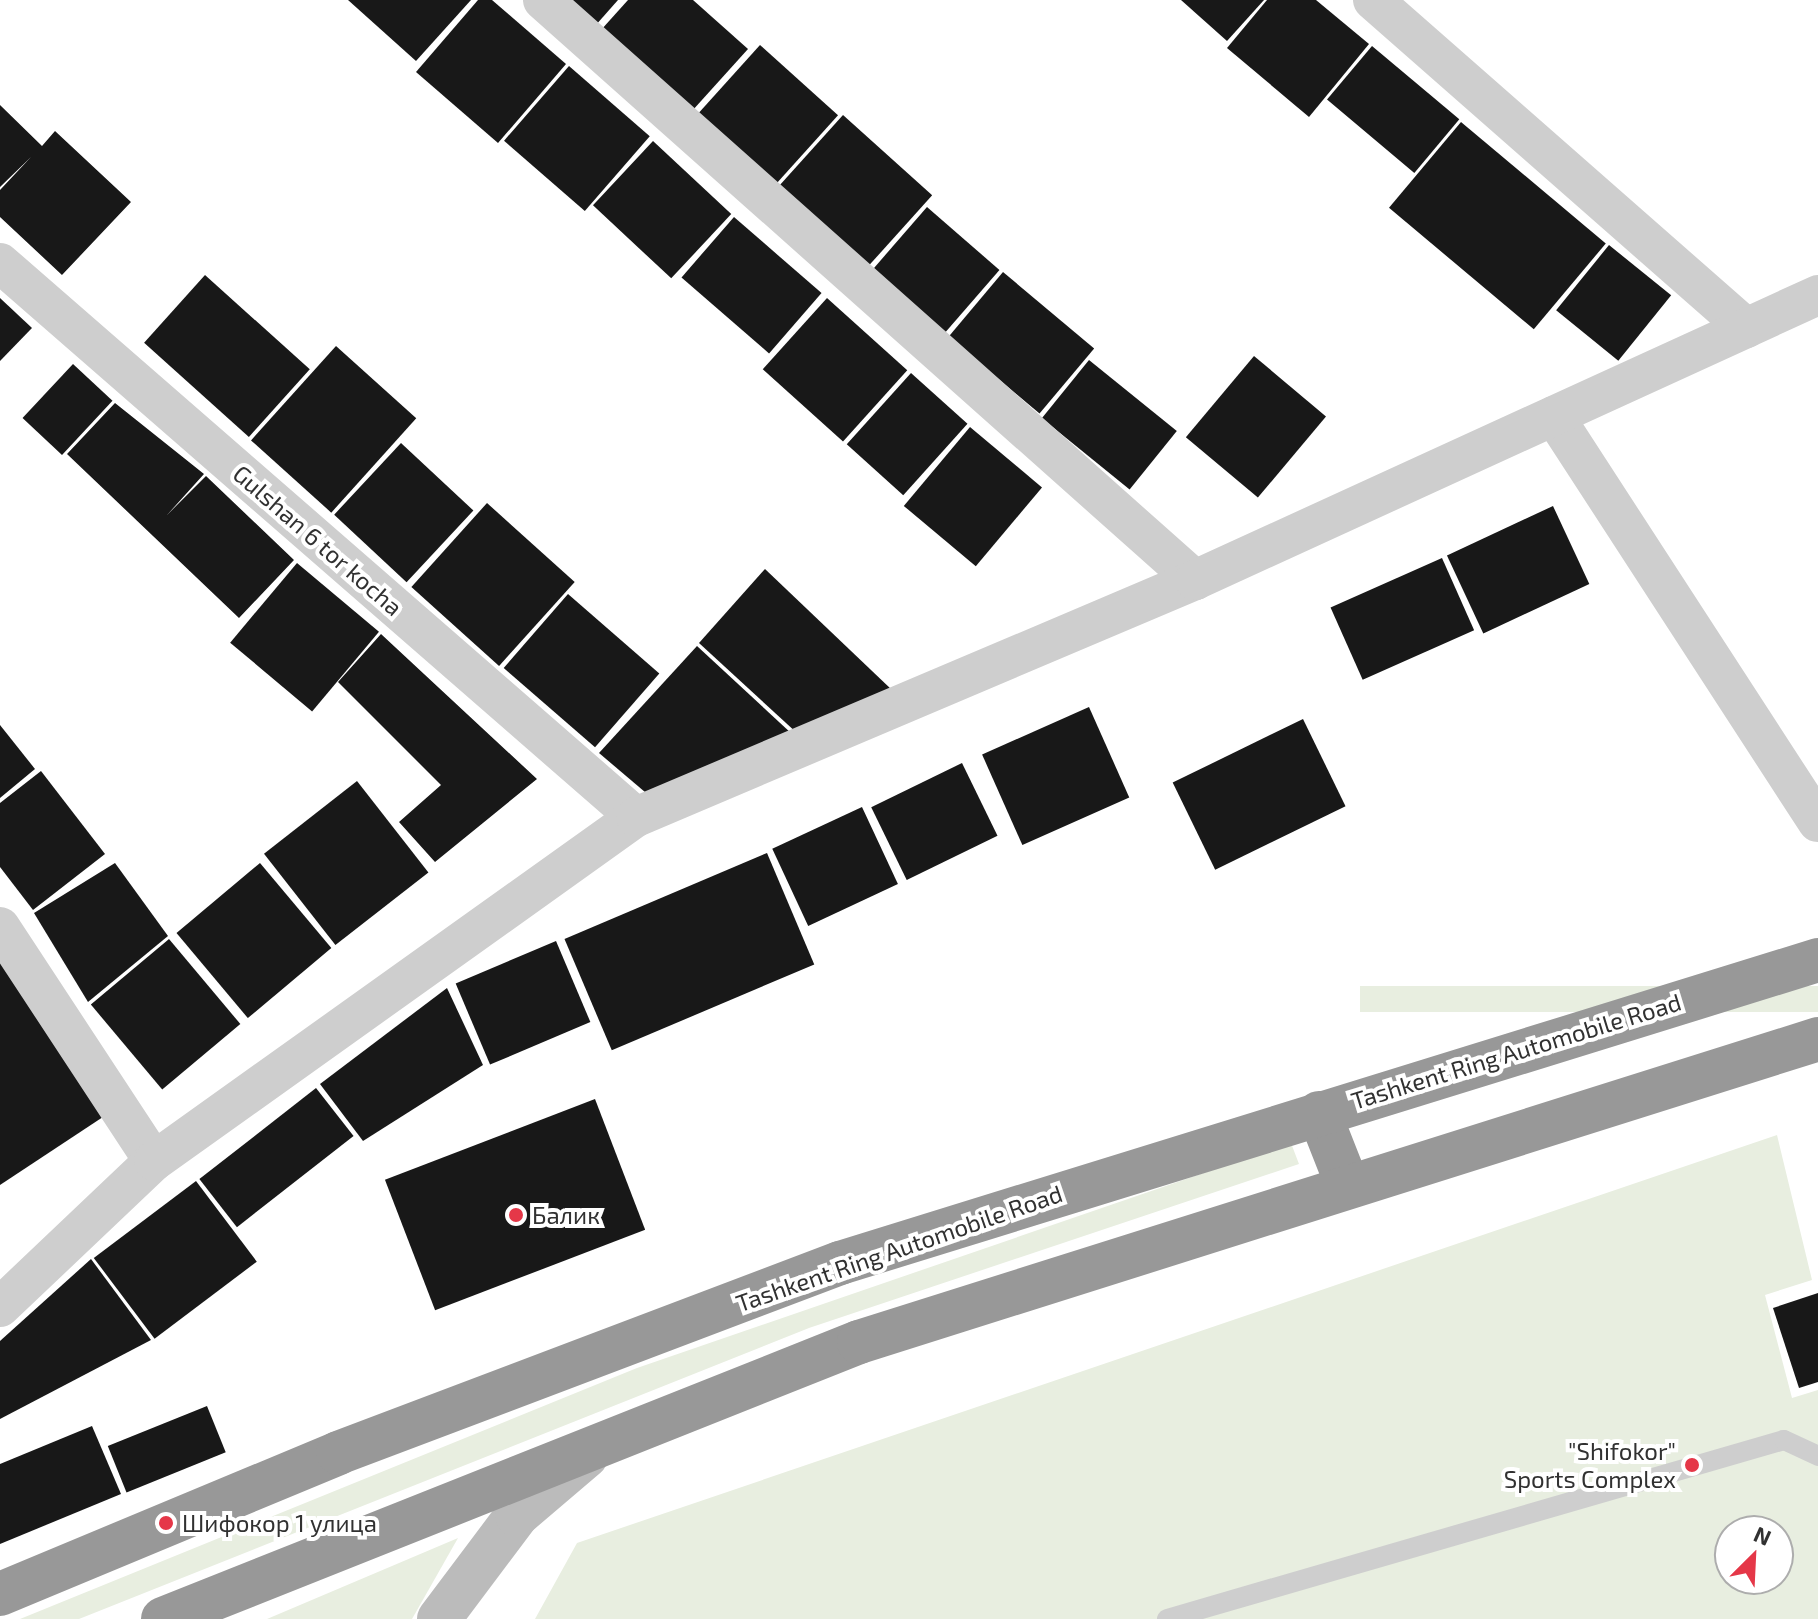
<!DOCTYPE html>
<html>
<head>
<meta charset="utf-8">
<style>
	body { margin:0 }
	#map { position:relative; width:1818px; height:1619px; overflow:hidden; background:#fff; font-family:"Exo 2",sans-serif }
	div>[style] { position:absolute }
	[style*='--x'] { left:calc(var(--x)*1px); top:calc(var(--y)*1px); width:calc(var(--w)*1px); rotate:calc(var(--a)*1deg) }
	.green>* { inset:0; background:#e8eee0; transform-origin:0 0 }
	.building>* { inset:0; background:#181818; transform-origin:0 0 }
	.lane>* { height:20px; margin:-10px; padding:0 10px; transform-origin:10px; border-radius:10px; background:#cecece }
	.street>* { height:40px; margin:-20px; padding:0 20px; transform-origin:20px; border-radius:20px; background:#cecece }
	.secondary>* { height:44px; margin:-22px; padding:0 22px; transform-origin:22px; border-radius:22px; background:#bbb }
	.highway>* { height:44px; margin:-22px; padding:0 22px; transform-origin:22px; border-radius:22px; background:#989898 }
	.dots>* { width:22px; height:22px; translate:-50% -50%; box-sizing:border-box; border:4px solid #fff; border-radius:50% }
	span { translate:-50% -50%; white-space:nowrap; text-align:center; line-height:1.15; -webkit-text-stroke:8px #fff; paint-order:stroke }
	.street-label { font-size:24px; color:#313131 }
	.poi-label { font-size:24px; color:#313131 }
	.left { translate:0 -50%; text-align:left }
	.right { translate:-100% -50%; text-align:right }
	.north { position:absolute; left:1714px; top:1515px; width:80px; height:80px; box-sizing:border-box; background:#fff; border:2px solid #adadad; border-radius:50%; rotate:24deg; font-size:22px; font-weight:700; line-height:32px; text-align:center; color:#313131 }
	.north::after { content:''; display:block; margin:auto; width:28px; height:36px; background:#e53748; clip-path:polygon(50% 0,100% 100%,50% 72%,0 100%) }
</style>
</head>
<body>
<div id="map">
	<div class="green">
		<div style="left:1818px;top:986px;width:26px;height:458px;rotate:90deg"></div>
		<div style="clip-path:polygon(evenodd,1777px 1135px,1812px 1280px,1765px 1295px,1792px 1398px,1818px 1390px,1818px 1619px,535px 1619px,577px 1543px,1777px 1135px,1730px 1531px,1778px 1531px,1778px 1579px,1730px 1579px,1730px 1531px)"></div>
		<div style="clip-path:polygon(1291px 1143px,1299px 1164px,809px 1328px,79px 1619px,20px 1619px,637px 1368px)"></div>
		<div style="clip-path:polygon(458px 1538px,412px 1619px,267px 1619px)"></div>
	</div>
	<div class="building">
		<div style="clip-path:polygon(348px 0,471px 0,416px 61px)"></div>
		<div style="clip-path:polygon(478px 0,492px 0,566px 64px,498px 143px,416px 72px)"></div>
		<div style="clip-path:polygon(567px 0,618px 0,595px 26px)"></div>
		<div style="clip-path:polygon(628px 0,693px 0,748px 49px,692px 111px,601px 30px)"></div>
		<div style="clip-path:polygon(1181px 0,1264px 0,1227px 41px)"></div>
		<div style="clip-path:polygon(1267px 0,1316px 0,1369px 44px,1309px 117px,1227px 48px)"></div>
		<div style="left:760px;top:45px;width:105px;height:94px;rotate:42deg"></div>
		<div style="left:1372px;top:46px;width:114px;height:70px;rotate:40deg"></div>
		<div style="left:569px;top:66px;width:107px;height:99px;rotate:41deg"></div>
		<div style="clip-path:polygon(0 105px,42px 146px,55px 131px,131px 202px,62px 275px,0 217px,0 190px,31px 157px,0 187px)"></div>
		<div style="left:843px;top:115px;width:120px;height:98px;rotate:42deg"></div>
		<div style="left:1461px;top:122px;width:189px;height:112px;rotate:40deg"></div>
		<div style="left:653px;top:141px;width:107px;height:88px;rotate:43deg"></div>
		<div style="left:927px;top:207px;width:96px;height:84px;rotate:41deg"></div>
		<div style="left:734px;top:217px;width:116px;height:80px;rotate:41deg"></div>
		<div style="left:1609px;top:245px;width:80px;height:84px;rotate:39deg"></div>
		<div style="left:1003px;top:272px;width:119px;height:85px;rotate:40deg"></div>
		<div style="left:205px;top:275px;width:141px;height:91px;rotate:42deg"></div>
		<div style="clip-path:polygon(0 298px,32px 328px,0 361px)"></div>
		<div style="left:827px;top:298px;width:108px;height:96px;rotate:42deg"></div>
		<div style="left:336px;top:346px;width:108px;height:127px;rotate:42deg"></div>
		<div style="left:1254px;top:356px;width:94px;height:106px;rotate:40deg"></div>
		<div style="left:1089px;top:360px;width:113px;height:75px;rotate:39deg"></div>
		<div style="left:73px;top:364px;width:54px;height:74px;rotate:43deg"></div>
		<div style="left:911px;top:373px;width:76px;height:96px;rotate:42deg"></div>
		<div style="clip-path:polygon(115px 403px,204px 474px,167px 515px,206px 476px,294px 560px,239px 618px,67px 454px)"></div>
		<div style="left:970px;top:427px;width:94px;height:103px;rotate:40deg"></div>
		<div style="left:401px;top:443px;width:99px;height:98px;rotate:43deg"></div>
		<div style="left:487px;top:503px;width:118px;height:113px;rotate:42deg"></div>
		<div style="left:1553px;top:506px;width:86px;height:117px;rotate:65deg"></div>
		<div style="left:1442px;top:558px;width:79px;height:122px;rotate:66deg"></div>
		<div style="left:297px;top:563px;width:107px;height:104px;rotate:40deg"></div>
		<div style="clip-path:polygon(765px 569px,892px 690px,798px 734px,699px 643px)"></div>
		<div style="left:568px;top:594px;width:121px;height:98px;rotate:41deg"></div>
		<div style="clip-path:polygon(381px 634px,537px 779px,435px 862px,399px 822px,441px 785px,338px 682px)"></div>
		<div style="clip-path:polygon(697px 646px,792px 734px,652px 798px,599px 753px)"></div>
		<div style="left:1089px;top:707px;width:99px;height:117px;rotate:66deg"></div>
		<div style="left:1303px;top:719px;width:97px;height:145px;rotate:64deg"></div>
		<div style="clip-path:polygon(0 725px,35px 769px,0 798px)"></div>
		<div style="left:962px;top:763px;width:81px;height:101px;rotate:64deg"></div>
		<div style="clip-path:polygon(41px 771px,105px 854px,33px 910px,0 867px,0 803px)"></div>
		<div style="left:357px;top:781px;width:116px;height:118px;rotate:52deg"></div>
		<div style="left:862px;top:807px;width:85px;height:99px;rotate:65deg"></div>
		<div style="left:767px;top:853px;width:121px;height:220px;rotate:67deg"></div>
		<div style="clip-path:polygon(115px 863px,168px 936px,88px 1002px,34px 913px)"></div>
		<div style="left:260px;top:863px;width:111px;height:109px;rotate:50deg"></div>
		<div style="left:169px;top:939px;width:111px;height:102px;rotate:50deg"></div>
		<div style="left:556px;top:941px;width:88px;height:109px;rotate:67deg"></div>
		<div style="clip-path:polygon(0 950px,109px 1113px,0 1185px)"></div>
		<div style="clip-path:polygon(447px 988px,483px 1065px,363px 1141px,320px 1084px)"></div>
		<div style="left:316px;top:1088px;width:61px;height:148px;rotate:52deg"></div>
		<div style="left:595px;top:1099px;width:140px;height:225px;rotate:69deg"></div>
		<div style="left:196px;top:1181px;width:101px;height:128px;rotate:53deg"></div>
		<div style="clip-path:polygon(91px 1259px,151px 1340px,0 1419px,0 1341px)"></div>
		<div style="clip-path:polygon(1818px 1293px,1818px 1382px,1799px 1388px,1773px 1308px)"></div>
		<div style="left:207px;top:1406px;width:50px;height:107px;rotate:68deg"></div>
		<div style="clip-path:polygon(92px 1426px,121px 1494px,0 1544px,0 1464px)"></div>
	</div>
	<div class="lane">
		<div style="--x:1167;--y:1619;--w:642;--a:-16.18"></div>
		<div style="--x:1784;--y:1440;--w:38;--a:25"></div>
	</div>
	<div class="street">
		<div style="--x:543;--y:0;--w:873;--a:41.66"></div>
		<div style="--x:1373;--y:0;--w:497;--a:41.3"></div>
		<div style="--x:0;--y:263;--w:843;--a:41.06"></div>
		<div style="--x:1554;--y:416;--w:484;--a:57"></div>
		<div style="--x:0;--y:927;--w:280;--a:56.7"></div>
		<div style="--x:0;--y:1307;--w:212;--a:-43.5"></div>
		<div style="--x:154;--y:1161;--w:592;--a:-35.52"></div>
		<div style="--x:636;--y:817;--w:607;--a:-22.98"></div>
		<div style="--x:1195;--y:580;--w:685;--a:-24.58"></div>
	</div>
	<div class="secondary">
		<div style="--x:439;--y:1619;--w:130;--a:-53.1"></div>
		<div style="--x:517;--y:1515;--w:91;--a:-40.5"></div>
	</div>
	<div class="highway">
		<div style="--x:1319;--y:1113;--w:76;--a:68.5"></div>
		<div style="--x:0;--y:1594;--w:366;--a:-22.6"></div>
		<div style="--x:338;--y:1453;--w:537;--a:-20.73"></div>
		<div style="--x:840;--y:1263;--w:1024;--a:-17.21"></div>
		<div style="--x:163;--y:1619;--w:749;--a:-21.7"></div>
		<div style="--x:859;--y:1342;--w:1006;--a:-17.53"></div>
	</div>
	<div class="dots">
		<div style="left:516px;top:1215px;background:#e53748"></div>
		<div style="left:1692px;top:1465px;background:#e53748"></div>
		<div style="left:166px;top:1523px;background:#e53748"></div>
	</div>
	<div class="street-label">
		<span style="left:318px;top:540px;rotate:41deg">Gulshan 6 tor kocha</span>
		<span style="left:1516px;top:1051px;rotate:-17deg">Tashkent Ring Automobile Road</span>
		<span style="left:899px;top:1248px;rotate:-19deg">Tashkent Ring Automobile Road</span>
	</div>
	<div class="poi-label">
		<span class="left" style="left:532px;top:1215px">Балик</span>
		<span class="right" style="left:1676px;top:1465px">"Shifokor"<br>Sports Complex</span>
		<span class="left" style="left:182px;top:1523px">Шифокор 1 улица</span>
	</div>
	<div class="north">N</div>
</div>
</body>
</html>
